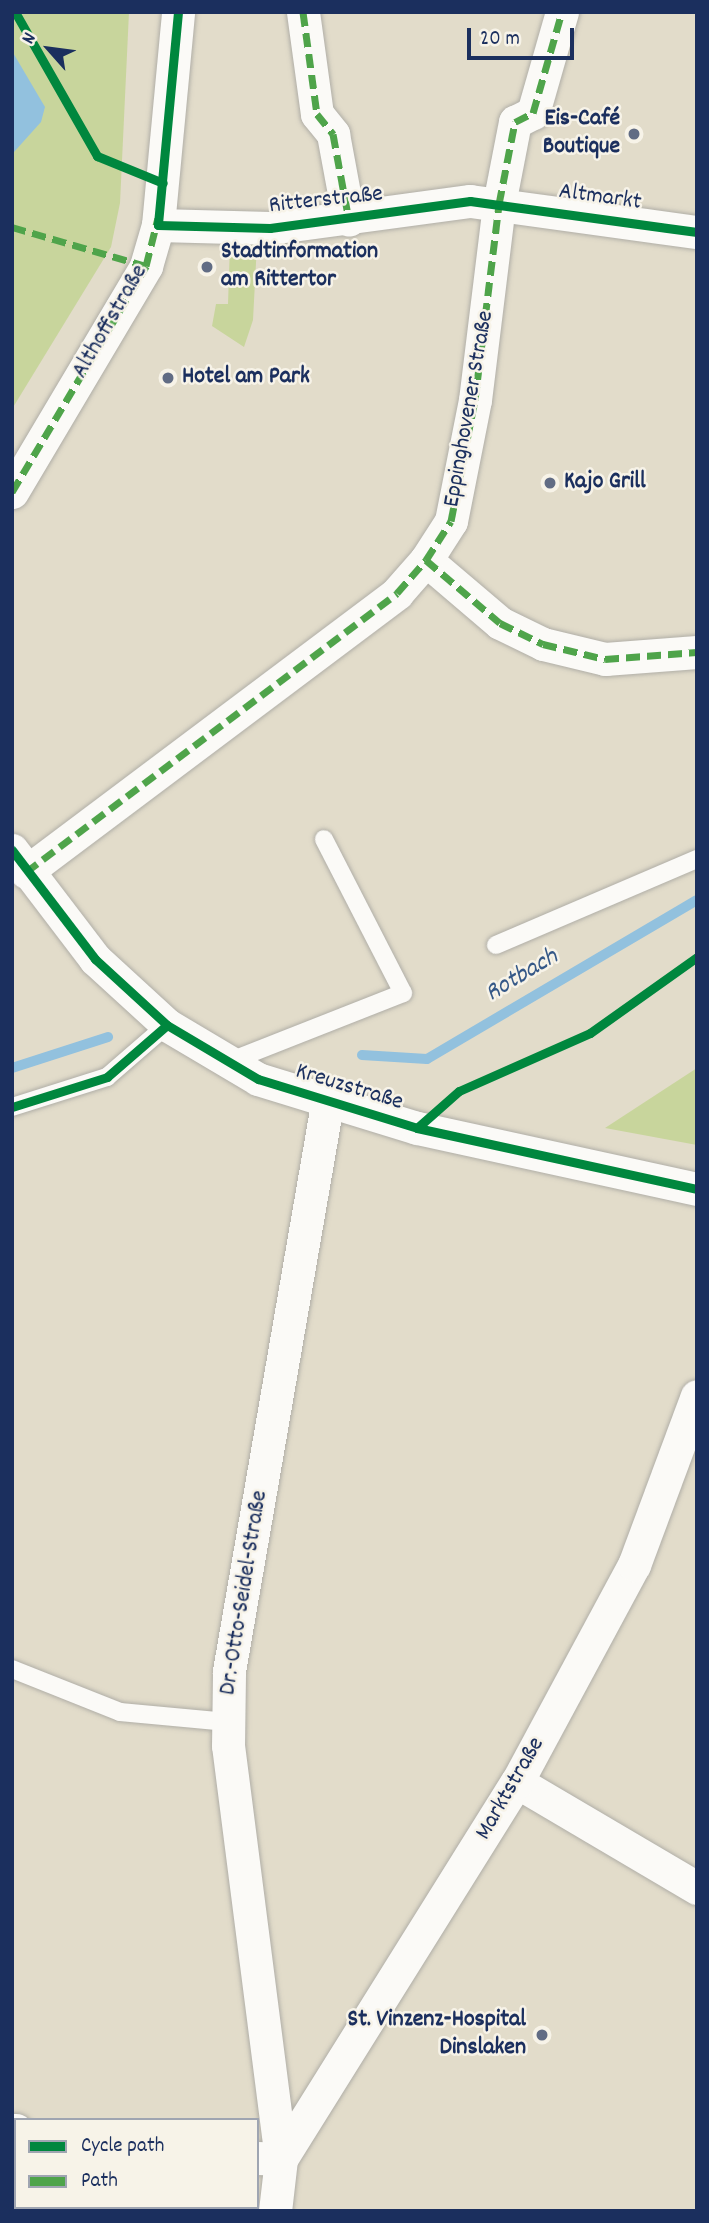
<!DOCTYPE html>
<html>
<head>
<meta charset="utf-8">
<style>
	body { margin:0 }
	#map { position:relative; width:709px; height:2223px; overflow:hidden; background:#e2dcca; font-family:Dekko,sans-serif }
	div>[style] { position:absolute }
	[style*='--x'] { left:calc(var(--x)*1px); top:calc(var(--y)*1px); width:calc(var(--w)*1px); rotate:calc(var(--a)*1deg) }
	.green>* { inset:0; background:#c8d59c }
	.water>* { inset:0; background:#92c1de }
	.stream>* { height:10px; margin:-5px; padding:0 5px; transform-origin:5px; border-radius:5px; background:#92c1de }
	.roads { filter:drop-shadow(0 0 2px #b0aea7) drop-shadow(0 0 2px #b0aea7) }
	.lane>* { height:18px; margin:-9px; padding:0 9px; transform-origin:9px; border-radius:9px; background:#fbfaf7 }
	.street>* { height:33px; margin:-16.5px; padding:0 16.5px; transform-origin:16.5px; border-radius:16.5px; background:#fbfaf7 }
	.quiet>* { height:7px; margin-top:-3.5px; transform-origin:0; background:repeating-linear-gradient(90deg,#4fa44a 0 14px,transparent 0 21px) }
	.cycleway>* { height:9px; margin:-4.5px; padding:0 4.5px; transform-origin:4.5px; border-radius:4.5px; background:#00873e }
	.dots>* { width:19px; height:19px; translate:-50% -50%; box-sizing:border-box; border:4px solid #f7f3e8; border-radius:50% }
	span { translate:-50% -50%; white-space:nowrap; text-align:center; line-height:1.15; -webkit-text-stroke:5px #f7f3e8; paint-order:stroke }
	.poi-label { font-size:24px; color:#1b2f5e; font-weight:700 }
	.right { translate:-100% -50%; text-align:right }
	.left { translate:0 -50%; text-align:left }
	.street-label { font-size:24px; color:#1b2f5e }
	.water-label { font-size:26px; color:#355887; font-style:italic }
	.frame { position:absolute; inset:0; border:14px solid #1b2f5e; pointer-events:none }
	.legend { position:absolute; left:14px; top:2118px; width:245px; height:91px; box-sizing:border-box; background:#f7f3e8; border:2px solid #9fa5b1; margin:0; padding:9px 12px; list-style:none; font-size:21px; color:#1b2f5e }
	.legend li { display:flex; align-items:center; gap:14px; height:35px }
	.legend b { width:35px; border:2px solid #9fa5b1 }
	.north { position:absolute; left:14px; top:14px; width:70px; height:70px; -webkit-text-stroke:5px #f7f3e8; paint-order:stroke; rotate:298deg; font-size:19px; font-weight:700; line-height:28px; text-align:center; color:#1b2f5e }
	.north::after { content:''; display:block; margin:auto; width:24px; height:32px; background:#1b2f5e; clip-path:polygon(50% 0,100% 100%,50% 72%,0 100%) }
	.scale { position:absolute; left:467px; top:28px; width:107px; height:32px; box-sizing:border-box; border:4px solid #1b2f5e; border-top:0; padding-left:9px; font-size:21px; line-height:24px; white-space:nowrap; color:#1b2f5e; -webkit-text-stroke:5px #f7f3e8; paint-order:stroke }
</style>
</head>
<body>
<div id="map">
	<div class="green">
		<div style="clip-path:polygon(12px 12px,129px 12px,120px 203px,111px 247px,12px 409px)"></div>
		<div style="clip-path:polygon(257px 244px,253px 320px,244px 347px,212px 326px,216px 304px,228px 304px,230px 245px)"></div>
		<div style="clip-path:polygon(697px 1068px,697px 1145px,605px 1128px)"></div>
	</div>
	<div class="water">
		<div style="clip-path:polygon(12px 51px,45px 107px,41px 122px,14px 152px)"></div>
	</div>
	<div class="stream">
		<div style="--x:362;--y:1055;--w:65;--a:3.5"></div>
		<div style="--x:427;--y:1059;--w:313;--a:-30.5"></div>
		<div style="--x:12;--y:1068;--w:101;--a:-17.9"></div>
	</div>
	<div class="roads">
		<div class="lane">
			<div style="--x:496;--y:945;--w:219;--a:-23.2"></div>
			<div style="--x:228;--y:1062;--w:188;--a:-21.5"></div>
			<div style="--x:403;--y:993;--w:173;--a:-117.2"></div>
			<div style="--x:12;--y:1107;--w:100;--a:-17.5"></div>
			<div style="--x:107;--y:1077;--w:79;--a:-40.9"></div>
			<div style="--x:12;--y:1669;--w:116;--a:21.7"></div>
			<div style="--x:120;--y:1712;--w:108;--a:5.3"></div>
		</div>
		<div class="street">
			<div style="--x:303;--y:12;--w:103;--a:82.2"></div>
			<div style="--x:317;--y:114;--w:26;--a:51"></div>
			<div style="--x:333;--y:134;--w:87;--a:79.5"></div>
			<div style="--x:158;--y:225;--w:112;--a:1.5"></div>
			<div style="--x:270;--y:228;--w:202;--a:-7.7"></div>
			<div style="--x:470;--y:201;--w:229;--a:7.8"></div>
			<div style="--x:12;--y:492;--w:263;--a:-59.3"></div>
			<div style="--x:146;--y:266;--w:43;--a:-73.7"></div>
			<div style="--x:158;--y:225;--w:214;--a:-84.6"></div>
			<div style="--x:426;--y:560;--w:97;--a:40.4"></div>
			<div style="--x:500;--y:623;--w:48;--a:26"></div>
			<div style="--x:543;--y:644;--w:64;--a:13.6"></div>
			<div style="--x:605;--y:659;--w:92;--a:-4.4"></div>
			<div style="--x:12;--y:850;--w:137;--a:52.7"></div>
			<div style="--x:95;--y:959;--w:98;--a:42.5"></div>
			<div style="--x:167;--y:1025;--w:106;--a:30.7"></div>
			<div style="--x:258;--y:1079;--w:166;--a:17.1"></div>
			<div style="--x:417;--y:1128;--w:287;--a:12.3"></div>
			<div style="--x:26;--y:872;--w:464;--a:-36.9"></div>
			<div style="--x:397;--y:593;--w:44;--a:-48.7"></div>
			<div style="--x:426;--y:560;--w:46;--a:-57.3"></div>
			<div style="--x:451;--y:521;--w:123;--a:-78.8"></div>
			<div style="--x:475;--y:400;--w:197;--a:-83"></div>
			<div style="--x:499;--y:204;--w:84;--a:-79"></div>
			<div style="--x:515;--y:122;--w:20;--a:-27"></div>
			<div style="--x:533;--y:113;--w:105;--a:-74"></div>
			<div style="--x:517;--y:1782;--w:209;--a:30.5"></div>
			<div style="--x:12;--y:2130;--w:4;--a:0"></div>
			<div style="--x:257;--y:2158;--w:24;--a:2"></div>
			<div style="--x:281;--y:2159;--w:445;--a:-58"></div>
			<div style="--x:517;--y:1782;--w:247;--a:-61.7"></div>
			<div style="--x:634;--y:1565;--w:180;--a:-69.6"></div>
			<div style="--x:275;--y:2211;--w:52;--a:-83.4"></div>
			<div style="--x:281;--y:2159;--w:416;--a:-97.3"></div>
			<div style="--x:228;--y:1746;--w:75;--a:-89.2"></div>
			<div style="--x:229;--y:1671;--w:575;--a:-80.19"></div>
		</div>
	</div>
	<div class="quiet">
		<div style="--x:303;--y:12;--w:103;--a:82.2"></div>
		<div style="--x:317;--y:114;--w:26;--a:51"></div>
		<div style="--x:333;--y:134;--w:87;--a:79.5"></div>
		<div style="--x:12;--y:227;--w:140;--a:16.2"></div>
		<div style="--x:12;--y:492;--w:263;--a:-59.3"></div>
		<div style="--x:146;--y:266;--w:49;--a:-76"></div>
		<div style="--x:426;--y:560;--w:97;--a:40.4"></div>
		<div style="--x:500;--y:623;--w:48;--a:26"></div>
		<div style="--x:543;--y:644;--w:64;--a:13.6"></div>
		<div style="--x:605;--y:659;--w:92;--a:-4.4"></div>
		<div style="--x:26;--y:872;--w:464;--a:-36.9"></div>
		<div style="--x:397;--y:593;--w:44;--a:-48.7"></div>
		<div style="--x:426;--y:560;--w:46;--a:-57.3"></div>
		<div style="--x:451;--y:521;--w:123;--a:-78.8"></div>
		<div style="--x:475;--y:400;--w:197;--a:-83"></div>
		<div style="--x:499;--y:204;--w:84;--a:-79"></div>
		<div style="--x:515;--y:122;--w:20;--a:-27"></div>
		<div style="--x:533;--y:113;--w:105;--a:-74"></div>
	</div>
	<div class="cycleway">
		<div style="--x:15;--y:12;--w:166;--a:60.3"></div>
		<div style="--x:97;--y:156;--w:71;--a:22.2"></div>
		<div style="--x:178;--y:12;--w:214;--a:95.4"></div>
		<div style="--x:158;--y:225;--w:112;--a:1.5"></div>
		<div style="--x:270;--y:228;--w:202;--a:-7.7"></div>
		<div style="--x:470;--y:201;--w:229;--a:7.8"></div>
		<div style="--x:12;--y:850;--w:137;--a:52.7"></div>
		<div style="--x:95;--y:959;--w:98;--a:42.5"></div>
		<div style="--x:167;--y:1025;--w:106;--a:30.7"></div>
		<div style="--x:258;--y:1079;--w:166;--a:17.1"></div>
		<div style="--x:417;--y:1128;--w:287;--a:12.3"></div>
		<div style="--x:12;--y:1107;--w:100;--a:-17.5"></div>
		<div style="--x:107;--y:1077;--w:79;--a:-40.9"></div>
		<div style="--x:417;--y:1128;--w:56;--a:-41.4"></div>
		<div style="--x:459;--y:1091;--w:143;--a:-23.9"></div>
		<div style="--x:590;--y:1033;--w:131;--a:-35.4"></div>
	</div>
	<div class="dots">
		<div style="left:634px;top:134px;background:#616c84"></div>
		<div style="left:207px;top:267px;background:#616c84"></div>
		<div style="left:168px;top:378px;background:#616c84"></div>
		<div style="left:550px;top:483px;background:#616c84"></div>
		<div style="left:542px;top:2035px;background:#616c84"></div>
	</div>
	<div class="poi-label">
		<span class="right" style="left:620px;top:134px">Eis-Café<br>Boutique</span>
		<span class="left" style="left:221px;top:267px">Stadtinformation<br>am Rittertor</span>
		<span class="left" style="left:182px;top:378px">Hotel am Park</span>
		<span class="left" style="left:564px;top:483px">Kajo Grill</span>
		<span class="right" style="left:526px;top:2035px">St. Vinzenz-Hospital<br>Dinslaken</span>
	</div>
	<div class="street-label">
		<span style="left:600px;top:198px;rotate:8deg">Altmarkt</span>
		<span style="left:326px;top:201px;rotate:-6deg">Ritterstraße</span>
		<span style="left:111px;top:322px;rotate:-60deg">Althoffstraße</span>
		<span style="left:470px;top:409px;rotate:-80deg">Eppinghovener Straße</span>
		<span style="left:349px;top:1088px;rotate:17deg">Kreuzstraße</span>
		<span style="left:245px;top:1593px;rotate:-81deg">Dr.-Otto-Seidel-Straße</span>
		<span style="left:511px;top:1789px;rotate:-60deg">Marktstraße</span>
	</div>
	<div class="water-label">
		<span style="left:522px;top:976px;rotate:-31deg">Rotbach</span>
	</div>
	<div class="frame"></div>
	<ul class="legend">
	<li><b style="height:9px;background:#00873e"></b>Cycle path</li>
	<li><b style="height:9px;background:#4fa44a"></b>Path</li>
	</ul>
	<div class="north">N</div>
	<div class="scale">20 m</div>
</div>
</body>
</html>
